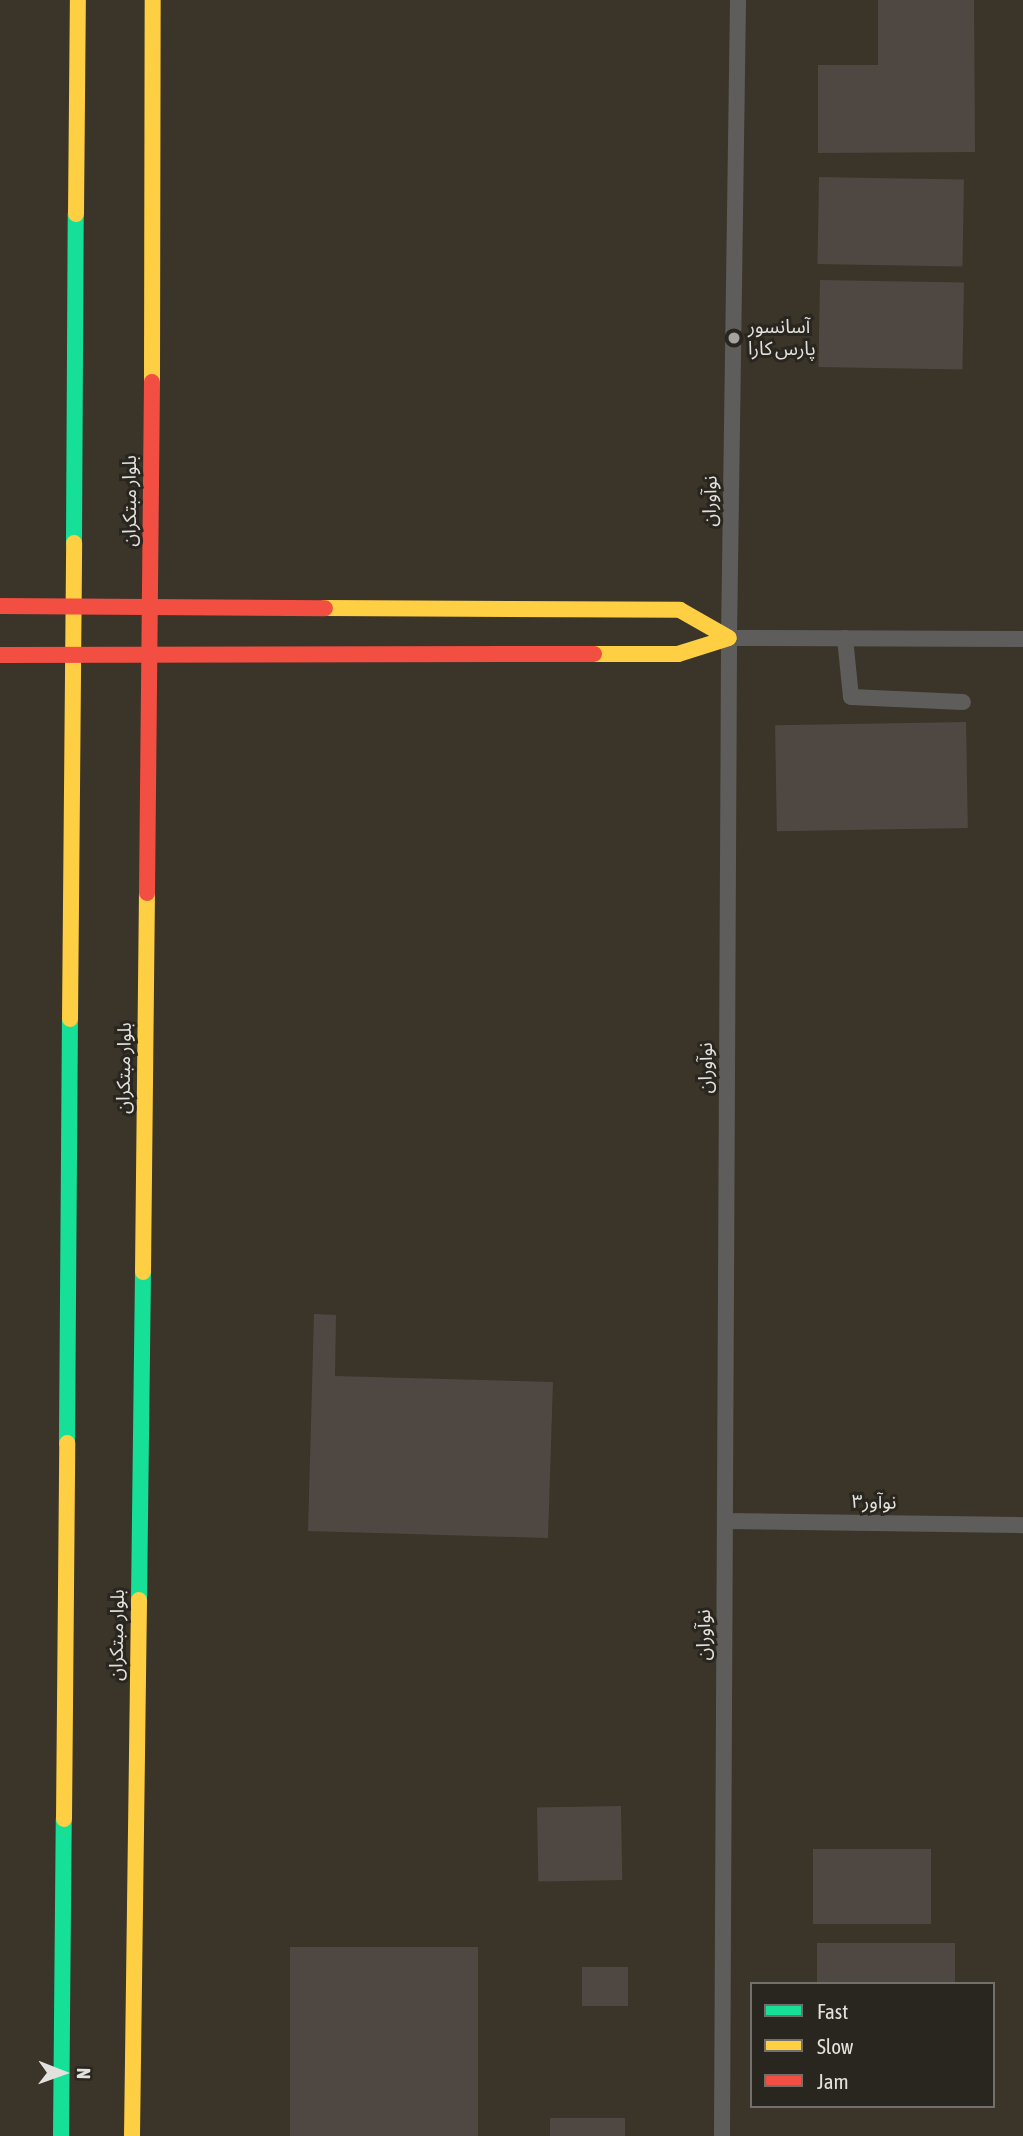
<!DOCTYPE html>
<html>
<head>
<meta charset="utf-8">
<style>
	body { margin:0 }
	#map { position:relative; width:1023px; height:2136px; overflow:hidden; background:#312e2b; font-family:"Asap Condensed","Noto Sans Arabic",sans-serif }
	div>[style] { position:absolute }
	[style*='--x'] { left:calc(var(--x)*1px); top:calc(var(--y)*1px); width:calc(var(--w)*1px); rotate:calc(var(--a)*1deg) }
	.built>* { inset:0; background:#3b3429 }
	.building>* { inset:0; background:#4f4742; transform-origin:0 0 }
	.lane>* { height:16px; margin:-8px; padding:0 8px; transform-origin:8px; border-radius:8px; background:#5e5d5b }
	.fast>* { height:16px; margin:-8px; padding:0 8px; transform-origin:8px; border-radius:8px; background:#16e098 }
	.slow>* { height:16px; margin:-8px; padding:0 8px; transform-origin:8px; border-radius:8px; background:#ffcf43 }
	.jam>* { height:16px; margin:-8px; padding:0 8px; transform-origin:8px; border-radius:8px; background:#f24e42 }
	.dots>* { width:19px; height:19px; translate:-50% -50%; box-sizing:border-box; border:4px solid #29251f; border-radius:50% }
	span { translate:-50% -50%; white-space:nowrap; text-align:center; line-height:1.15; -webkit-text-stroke:6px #29251f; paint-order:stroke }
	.poi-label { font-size:19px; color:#e3e1dd }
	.left { translate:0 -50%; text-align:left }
	.street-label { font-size:19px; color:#e3e1dd }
	.legend { position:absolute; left:750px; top:1982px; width:245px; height:126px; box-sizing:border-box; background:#29251f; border:2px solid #73706b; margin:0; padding:9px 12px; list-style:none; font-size:21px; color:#e3e1dd }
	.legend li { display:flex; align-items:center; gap:14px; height:35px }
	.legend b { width:35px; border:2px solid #73706b }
	.north { position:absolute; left:28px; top:2038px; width:70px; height:70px; -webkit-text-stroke:5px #29251f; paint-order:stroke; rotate:91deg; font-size:19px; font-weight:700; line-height:28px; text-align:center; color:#e3e1dd }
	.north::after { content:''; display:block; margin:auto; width:24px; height:32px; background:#e3e1dd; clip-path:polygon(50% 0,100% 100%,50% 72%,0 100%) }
</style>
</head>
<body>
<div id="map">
	<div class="built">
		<div style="clip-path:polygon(evenodd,0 0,1023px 0,1023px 2136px,0 2136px,0 0,752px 1984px,993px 1984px,993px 2106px,752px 2106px,752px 1984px)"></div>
	</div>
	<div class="building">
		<div style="clip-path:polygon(878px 0,974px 0,975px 152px,818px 153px,818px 65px,878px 65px)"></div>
		<div style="left:819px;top:177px;width:145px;height:87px;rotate:1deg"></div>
		<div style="left:820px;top:280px;width:144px;height:87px;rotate:1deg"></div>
		<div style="left:966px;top:722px;width:106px;height:191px;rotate:89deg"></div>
		<div style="clip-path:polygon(314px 1314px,336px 1315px,335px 1376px,553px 1382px,548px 1538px,308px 1531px)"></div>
		<div style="left:621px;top:1806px;width:74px;height:84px;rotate:89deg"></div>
		<div style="left:931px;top:1849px;width:75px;height:118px;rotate:90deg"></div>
		<div style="left:955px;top:1943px;width:41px;height:138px;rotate:90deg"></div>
		<div style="left:290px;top:1947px;width:188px;height:189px"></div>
		<div style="left:582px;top:1967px;width:46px;height:39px"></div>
		<div style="left:625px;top:2118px;width:18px;height:75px;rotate:90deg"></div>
	</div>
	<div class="lane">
		<div style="--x:729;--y:638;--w:294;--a:0.2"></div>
		<div style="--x:845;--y:638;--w:59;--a:84.2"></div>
		<div style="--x:851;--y:697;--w:112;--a:2.6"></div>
		<div style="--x:725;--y:1521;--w:298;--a:0.8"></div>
		<div style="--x:722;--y:2136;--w:1498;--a:-89.73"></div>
		<div style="--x:729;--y:638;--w:638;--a:-89.19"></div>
	</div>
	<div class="fast">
		<div style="--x:74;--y:543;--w:329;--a:-89.7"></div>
		<div style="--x:67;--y:1443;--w:424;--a:-89.6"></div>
		<div style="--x:139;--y:1600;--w:328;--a:-89.3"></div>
		<div style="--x:61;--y:2136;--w:317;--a:-89.5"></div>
	</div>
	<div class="slow">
		<div style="--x:76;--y:214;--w:214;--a:-89.5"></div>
		<div style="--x:152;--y:382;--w:382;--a:-89.9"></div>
		<div style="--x:325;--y:608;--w:355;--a:0.3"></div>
		<div style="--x:680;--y:610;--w:56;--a:29.7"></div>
		<div style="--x:594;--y:654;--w:84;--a:0"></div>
		<div style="--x:678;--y:654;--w:53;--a:-17.4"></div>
		<div style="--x:70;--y:1019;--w:476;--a:-89.5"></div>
		<div style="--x:143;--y:1272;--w:379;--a:-89.4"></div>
		<div style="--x:64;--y:1819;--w:376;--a:-89.5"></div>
		<div style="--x:132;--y:2136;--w:536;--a:-89.25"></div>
	</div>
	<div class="jam">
		<div style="--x:0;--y:606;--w:325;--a:0.4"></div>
		<div style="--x:0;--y:655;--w:594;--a:-0.1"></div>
		<div style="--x:147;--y:893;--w:511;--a:-89.44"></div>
	</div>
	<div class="dots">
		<div style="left:734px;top:338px;background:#a5a29f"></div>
	</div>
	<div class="poi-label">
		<span class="left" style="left:748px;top:338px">آسانسور<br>پارس کارا</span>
	</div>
	<div class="street-label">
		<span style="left:130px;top:501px;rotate:-90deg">بلوار مبتکران</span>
		<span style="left:710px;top:501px;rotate:-89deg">نوآوران</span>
		<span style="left:124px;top:1068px;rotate:-89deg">بلوار مبتکران</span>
		<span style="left:706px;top:1068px;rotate:-90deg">نوآوران</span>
		<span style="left:874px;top:1502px;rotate:1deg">نوآور۳</span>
		<span style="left:117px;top:1635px;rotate:-89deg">بلوار مبتکران</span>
		<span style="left:704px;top:1635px;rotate:-90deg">نوآوران</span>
	</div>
	<ul class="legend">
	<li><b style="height:9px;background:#16e098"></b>Fast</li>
	<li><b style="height:9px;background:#ffcf43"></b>Slow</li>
	<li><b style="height:9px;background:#f24e42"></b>Jam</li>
	</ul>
	<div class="north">N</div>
</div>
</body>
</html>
